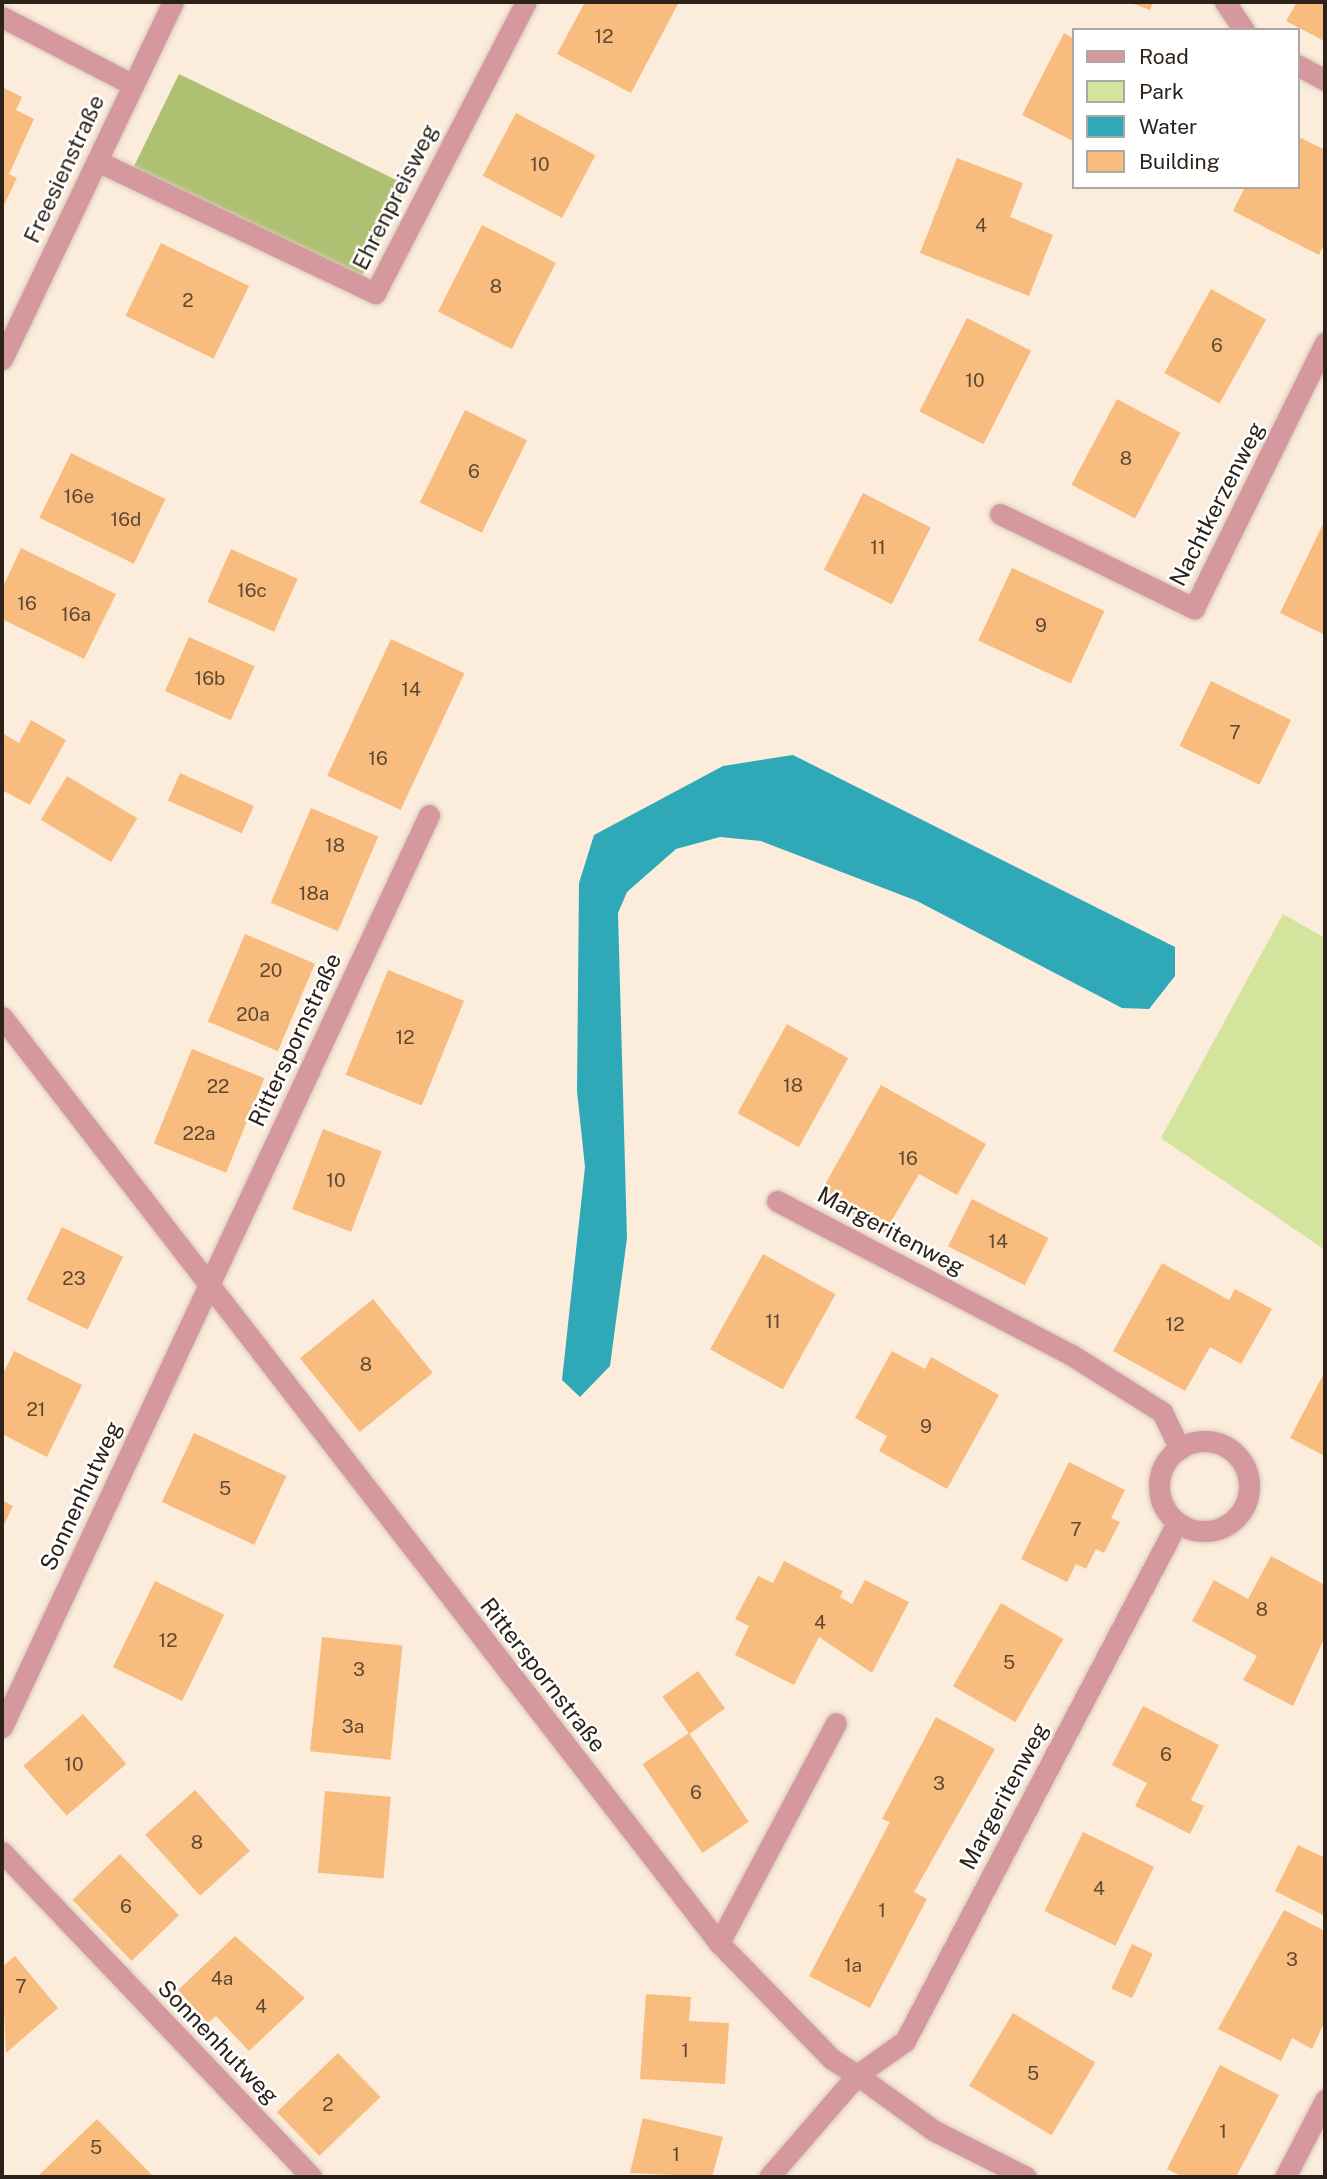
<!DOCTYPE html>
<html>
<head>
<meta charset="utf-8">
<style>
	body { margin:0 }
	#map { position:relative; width:1327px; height:2179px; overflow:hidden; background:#fcecdc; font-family:"Public Sans",sans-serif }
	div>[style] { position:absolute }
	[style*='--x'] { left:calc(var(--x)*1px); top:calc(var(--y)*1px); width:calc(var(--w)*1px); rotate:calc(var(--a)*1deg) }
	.green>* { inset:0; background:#d4e49d }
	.forest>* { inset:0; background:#afc072; transform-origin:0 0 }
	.water>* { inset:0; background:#2fa9b8 }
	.building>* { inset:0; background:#f8bd7e; transform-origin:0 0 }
	.roads { filter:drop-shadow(0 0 2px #d7c8b9) drop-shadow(0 0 2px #d7c8b9) }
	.minor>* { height:21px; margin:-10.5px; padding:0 10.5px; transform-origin:10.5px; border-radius:10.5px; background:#d6989f }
	.minor>.ring { margin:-10.5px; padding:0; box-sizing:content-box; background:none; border:21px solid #d6989f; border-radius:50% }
	span { translate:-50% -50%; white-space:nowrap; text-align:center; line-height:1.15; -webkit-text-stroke:5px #fff; paint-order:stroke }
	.number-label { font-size:19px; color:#5f4932 }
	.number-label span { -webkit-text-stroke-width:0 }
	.street-label { font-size:23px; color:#2c2219 }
	.frame { position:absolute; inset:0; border:4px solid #2c2219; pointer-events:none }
	.legend { position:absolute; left:1072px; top:28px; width:228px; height:161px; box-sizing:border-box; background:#fff; border:2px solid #aba7a3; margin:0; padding:9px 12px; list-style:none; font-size:21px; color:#2c2219 }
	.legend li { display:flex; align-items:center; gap:14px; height:35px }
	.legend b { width:35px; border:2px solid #aba7a3 }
</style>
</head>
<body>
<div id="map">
	<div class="green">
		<div style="clip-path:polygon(1283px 914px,1325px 938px,1325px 1250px,1161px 1138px)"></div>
	</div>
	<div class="forest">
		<div style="left:179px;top:74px;width:253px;height:106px;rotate:26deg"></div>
	</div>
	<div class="water">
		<div style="clip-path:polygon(793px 755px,1175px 947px,1175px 976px,1149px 1009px,1122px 1008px,917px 901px,761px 841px,720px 837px,676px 849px,627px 892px,618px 913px,627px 1238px,610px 1366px,580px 1397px,562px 1380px,585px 1167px,577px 1091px,579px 883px,594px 835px,723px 766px)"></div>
	</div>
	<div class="building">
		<div style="clip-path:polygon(585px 2px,679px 2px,631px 93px,557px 54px)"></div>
		<div style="clip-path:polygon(1128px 2px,1153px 2px,1150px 10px)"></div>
		<div style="clip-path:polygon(1297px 2px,1325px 2px,1324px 41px,1286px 21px)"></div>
		<div style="clip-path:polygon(1064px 33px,1073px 38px,1073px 141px,1022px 115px)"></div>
		<div style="clip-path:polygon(2px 87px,22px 97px,16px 110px,34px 119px,9px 174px,17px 178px,2px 209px)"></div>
		<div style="left:516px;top:113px;width:90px;height:71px;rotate:28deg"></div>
		<div style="clip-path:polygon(1297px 136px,1325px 150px,1325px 242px,1319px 255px,1233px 211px,1245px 187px,1297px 187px)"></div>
		<div style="clip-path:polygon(957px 158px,1023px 183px,1010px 217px,1053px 235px,1029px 296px,920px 253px)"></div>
		<div style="left:482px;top:225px;width:83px;height:97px;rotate:27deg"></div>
		<div style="left:161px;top:243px;width:98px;height:81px;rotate:26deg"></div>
		<div style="left:1211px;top:289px;width:63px;height:96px;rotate:29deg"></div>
		<div style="left:967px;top:318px;width:72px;height:105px;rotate:27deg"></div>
		<div style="left:1117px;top:399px;width:72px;height:97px;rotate:28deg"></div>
		<div style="left:465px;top:410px;width:69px;height:103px;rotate:26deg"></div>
		<div style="left:71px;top:453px;width:105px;height:72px;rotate:26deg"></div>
		<div style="left:863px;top:493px;width:76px;height:86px;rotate:27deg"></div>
		<div style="clip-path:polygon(1325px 520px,1325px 635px,1280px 613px)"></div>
		<div style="clip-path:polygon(21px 548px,116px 594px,84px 659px,2px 619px,2px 589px)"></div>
		<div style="left:231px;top:549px;width:73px;height:58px;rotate:24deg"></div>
		<div style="left:1012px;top:568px;width:102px;height:80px;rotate:25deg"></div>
		<div style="left:189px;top:637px;width:72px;height:59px;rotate:24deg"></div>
		<div style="left:391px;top:639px;width:81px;height:151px;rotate:25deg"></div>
		<div style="left:1211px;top:681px;width:89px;height:72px;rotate:26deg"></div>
		<div style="clip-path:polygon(31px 720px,66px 740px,30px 805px,2px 790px,2px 733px,19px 743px)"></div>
		<div style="left:180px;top:773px;width:81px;height:30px;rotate:24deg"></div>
		<div style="left:67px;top:776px;width:82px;height:51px;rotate:31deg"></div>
		<div style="left:311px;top:808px;width:73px;height:103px;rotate:23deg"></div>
		<div style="left:245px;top:934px;width:76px;height:95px;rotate:23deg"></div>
		<div style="left:388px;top:970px;width:82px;height:113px;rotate:22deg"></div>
		<div style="left:787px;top:1024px;width:70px;height:102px;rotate:29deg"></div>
		<div style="left:192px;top:1049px;width:78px;height:102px;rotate:22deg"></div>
		<div style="clip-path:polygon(881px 1085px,986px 1144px,957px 1195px,919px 1174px,885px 1232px,819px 1195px)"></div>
		<div style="left:323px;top:1129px;width:63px;height:86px;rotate:21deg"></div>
		<div style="left:972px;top:1199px;width:86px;height:53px;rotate:27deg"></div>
		<div style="left:62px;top:1227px;width:68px;height:81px;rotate:26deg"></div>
		<div style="left:763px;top:1254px;width:83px;height:109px;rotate:29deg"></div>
		<div style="clip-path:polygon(1162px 1263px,1229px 1300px,1235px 1289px,1272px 1309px,1241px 1364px,1210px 1347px,1185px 1391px,1113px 1351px)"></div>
		<div style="left:373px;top:1299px;width:95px;height:94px;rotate:51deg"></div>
		<div style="clip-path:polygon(14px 1351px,82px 1385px,47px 1457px,2px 1434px,2px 1376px)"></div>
		<div style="clip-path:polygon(892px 1351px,925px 1369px,931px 1357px,999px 1395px,947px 1489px,879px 1451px,887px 1436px,855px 1418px)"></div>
		<div style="clip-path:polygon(1323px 1375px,1325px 1376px,1325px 1456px,1290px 1438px)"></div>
		<div style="left:194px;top:1433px;width:102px;height:76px;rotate:25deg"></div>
		<div style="clip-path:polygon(1069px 1462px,1125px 1490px,1111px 1518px,1120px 1522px,1104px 1553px,1096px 1549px,1086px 1569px,1076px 1564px,1067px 1582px,1021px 1559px)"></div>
		<div style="clip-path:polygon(2px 1500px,13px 1506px,2px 1529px)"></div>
		<div style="clip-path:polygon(1271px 1556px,1325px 1585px,1325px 1637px,1293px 1706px,1243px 1680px,1257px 1656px,1192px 1621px,1214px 1580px,1248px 1599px)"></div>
		<div style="clip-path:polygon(784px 1561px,843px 1591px,840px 1597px,852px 1604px,865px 1580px,909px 1602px,872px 1673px,819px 1637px,794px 1685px,735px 1655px,749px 1626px,735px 1619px,758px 1576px,773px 1583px)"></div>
		<div style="left:155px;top:1581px;width:77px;height:96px;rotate:26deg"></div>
		<div style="left:1001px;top:1603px;width:72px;height:96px;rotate:30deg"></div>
		<div style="left:322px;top:1637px;width:81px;height:115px;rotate:6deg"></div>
		<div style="left:698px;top:1671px;width:46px;height:44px;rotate:54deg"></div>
		<div style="clip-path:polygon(1143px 1706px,1219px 1745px,1191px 1800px,1204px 1806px,1190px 1834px,1135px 1806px,1147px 1783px,1112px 1765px)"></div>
		<div style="left:83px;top:1714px;width:66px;height:79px;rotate:49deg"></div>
		<div style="clip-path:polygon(936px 1717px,995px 1749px,914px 1892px,927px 1899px,870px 2008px,809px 1976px,890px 1822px,882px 1819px)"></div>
		<div style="left:689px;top:1733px;width:107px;height:56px;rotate:56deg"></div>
		<div style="left:195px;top:1790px;width:82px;height:67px;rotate:48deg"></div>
		<div style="left:325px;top:1791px;width:66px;height:82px;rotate:5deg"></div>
		<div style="left:1083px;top:1832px;width:79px;height:88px;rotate:26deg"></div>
		<div style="clip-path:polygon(1298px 1845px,1323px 1857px,1325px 1852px,1325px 1916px,1275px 1891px)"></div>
		<div style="left:120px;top:1854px;width:85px;height:66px;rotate:46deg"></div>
		<div style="clip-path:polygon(1284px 1910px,1325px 1931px,1325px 2021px,1312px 2049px,1292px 2038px,1281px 2061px,1218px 2029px)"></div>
		<div style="clip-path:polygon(235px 1936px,305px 1998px,249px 2051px,216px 2016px,208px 2023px,178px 1990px)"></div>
		<div style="left:1132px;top:1944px;width:23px;height:49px;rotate:25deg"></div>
		<div style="clip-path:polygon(15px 1956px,58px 2008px,6px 2053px,2px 1967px)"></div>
		<div style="clip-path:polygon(646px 1994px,691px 1997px,689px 2021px,729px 2023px,725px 2084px,640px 2079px)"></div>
		<div style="left:1013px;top:2013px;width:96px;height:85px;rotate:31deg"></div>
		<div style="left:338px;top:2053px;width:61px;height:85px;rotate:46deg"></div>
		<div style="clip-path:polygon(1220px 2065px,1279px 2095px,1236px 2177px,1183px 2177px,1167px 2169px)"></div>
		<div style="clip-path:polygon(643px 2118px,723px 2137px,712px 2177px,630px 2173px)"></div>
		<div style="clip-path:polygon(97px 2119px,154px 2177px,37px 2177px)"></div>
	</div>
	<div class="roads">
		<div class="minor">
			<div style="--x:1225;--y:2;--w:34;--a:56"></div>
			<div style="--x:2;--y:17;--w:148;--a:27.4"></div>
			<div style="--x:1297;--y:65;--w:32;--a:28"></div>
			<div style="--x:97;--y:161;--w:308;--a:25.4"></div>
			<div style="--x:375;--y:293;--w:328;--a:-62.6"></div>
			<div style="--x:2;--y:359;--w:396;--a:-64.4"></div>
			<div style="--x:1000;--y:514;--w:216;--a:25.9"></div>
			<div style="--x:1194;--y:608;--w:296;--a:-63.7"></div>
			<div style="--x:2;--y:1017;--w:1171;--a:52.25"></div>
			<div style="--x:719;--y:1943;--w:162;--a:45.8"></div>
			<div style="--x:832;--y:2059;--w:30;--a:33"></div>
			<div style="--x:857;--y:2075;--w:59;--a:-35.3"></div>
			<div style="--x:905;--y:2041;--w:585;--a:-62.3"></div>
			<div style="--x:777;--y:1201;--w:331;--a:27.6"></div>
			<div style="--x:1070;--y:1354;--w:109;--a:32.2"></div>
			<div style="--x:1162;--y:1412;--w:41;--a:64.1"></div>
			<div class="ring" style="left:1159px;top:1441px;width:69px;height:69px"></div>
			<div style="--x:2;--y:1727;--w:1007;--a:-64.91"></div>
			<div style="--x:2;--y:1852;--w:448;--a:46.4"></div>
			<div style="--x:719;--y:1943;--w:249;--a:-62"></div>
			<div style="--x:769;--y:2177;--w:135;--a:-49.2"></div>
			<div style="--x:857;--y:2075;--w:94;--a:35.9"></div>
			<div style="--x:933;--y:2130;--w:104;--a:26.8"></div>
			<div style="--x:1285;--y:2177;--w:87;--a:-62.5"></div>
		</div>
	</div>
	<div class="number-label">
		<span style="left:604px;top:37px">12</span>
		<span style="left:540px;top:165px">10</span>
		<span style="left:981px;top:226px">4</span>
		<span style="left:496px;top:287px">8</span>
		<span style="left:188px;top:301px">2</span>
		<span style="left:1217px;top:346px">6</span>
		<span style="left:975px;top:381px">10</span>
		<span style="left:1126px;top:459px">8</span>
		<span style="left:474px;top:472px">6</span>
		<span style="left:79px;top:497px">16e</span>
		<span style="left:126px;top:520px">16d</span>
		<span style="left:878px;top:548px">11</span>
		<span style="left:252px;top:591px">16c</span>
		<span style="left:27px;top:604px">16</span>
		<span style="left:76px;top:615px">16a</span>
		<span style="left:1041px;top:626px">9</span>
		<span style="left:210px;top:679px">16b</span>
		<span style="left:411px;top:690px">14</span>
		<span style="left:1235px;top:733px">7</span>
		<span style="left:378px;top:759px">16</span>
		<span style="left:335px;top:846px">18</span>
		<span style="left:314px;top:894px">18a</span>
		<span style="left:271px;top:971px">20</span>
		<span style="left:253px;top:1015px">20a</span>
		<span style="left:405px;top:1038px">12</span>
		<span style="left:793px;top:1086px">18</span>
		<span style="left:218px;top:1087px">22</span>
		<span style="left:199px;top:1134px">22a</span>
		<span style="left:908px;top:1159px">16</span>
		<span style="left:336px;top:1181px">10</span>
		<span style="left:998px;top:1242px">14</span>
		<span style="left:74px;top:1279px">23</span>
		<span style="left:773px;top:1322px">11</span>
		<span style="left:1175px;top:1325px">12</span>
		<span style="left:366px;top:1365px">8</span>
		<span style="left:36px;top:1410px">21</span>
		<span style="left:926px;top:1427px">9</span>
		<span style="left:225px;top:1489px">5</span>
		<span style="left:1076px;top:1530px">7</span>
		<span style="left:1262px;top:1610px">8</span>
		<span style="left:820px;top:1623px">4</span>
		<span style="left:168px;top:1641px">12</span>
		<span style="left:1009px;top:1663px">5</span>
		<span style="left:359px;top:1670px">3</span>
		<span style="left:353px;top:1727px">3a</span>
		<span style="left:1166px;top:1755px">6</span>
		<span style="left:74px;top:1765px">10</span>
		<span style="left:939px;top:1784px">3</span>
		<span style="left:696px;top:1793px">6</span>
		<span style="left:197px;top:1843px">8</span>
		<span style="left:1099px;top:1889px">4</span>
		<span style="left:126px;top:1907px">6</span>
		<span style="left:882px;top:1911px">1</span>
		<span style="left:1292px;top:1960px">3</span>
		<span style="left:853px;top:1966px">1a</span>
		<span style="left:222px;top:1979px">4a</span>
		<span style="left:21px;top:1987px">7</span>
		<span style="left:261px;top:2007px">4</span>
		<span style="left:685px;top:2051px">1</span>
		<span style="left:1033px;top:2074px">5</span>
		<span style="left:328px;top:2105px">2</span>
		<span style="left:1223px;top:2132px">1</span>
		<span style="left:96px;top:2148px">5</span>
		<span style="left:676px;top:2155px">1</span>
	</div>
	<div class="street-label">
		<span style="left:64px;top:169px;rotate:-65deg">Freesienstraße</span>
		<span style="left:395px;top:197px;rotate:-63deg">Ehrenpreisweg</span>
		<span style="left:1217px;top:504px;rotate:-63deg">Nachtkerzenweg</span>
		<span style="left:295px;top:1040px;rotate:-65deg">Ritterspornstraße</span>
		<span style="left:891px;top:1231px;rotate:28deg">Margeritenweg</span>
		<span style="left:81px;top:1496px;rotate:-65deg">Sonnenhutweg</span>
		<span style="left:543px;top:1675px;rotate:52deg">Ritterspornstraße</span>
		<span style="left:1004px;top:1796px;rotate:-62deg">Margeritenweg</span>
		<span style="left:218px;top:2042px;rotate:46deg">Sonnenhutweg</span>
	</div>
	<div class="frame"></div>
	<ul class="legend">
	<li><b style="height:9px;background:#d6989f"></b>Road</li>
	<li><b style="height:19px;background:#d4e49d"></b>Park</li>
	<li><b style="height:19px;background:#2fa9b8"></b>Water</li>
	<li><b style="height:19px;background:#f8bd7e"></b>Building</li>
	</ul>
</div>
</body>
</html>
